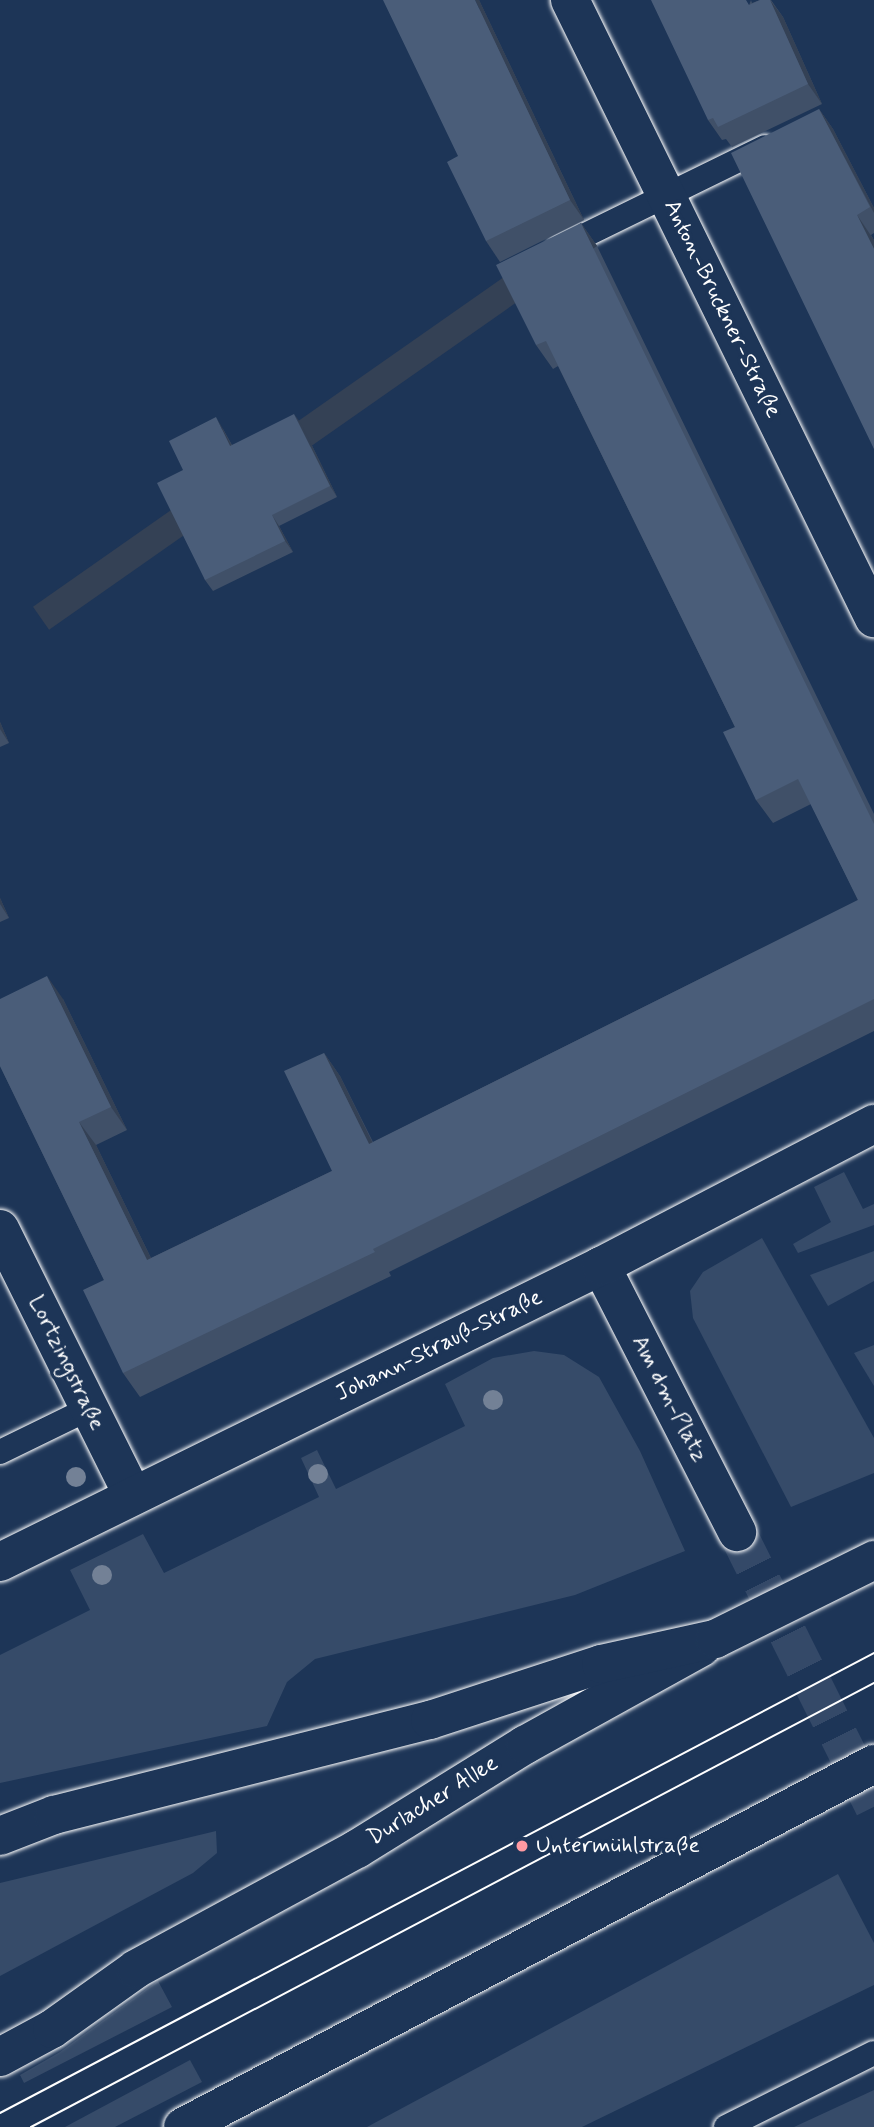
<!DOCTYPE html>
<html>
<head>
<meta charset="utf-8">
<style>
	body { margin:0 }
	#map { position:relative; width:874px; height:2127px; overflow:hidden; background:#1d3557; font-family:Mynerve,sans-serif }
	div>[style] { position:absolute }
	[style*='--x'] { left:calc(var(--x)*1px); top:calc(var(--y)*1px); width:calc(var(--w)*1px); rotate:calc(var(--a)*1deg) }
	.green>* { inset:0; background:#364b69 }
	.street-tunnel>* { height:38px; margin-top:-19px; transform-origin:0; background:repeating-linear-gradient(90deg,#344968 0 38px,transparent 0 57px) }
	.roads { filter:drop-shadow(0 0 2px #fff) drop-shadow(0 0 2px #fff) }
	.lane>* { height:24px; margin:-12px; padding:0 12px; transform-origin:12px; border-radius:12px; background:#1d3557 }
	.street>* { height:38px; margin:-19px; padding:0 19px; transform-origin:19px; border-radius:19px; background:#1d3557 }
	.secondary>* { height:38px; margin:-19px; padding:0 19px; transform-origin:19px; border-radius:19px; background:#1d3557 }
	.primary>* { height:38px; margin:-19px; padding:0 19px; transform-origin:19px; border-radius:19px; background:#1d3557 }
	.tram>* { height:2px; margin:-1px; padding:0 1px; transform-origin:1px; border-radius:1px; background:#fff }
	.trees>* { width:20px; height:20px; margin:-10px; border-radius:50%; background:#738196 }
	.wall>* { inset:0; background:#405068 }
	.shaded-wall>* { inset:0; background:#344155; transform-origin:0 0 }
	.building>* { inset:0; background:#4a5d79 }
	.dots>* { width:19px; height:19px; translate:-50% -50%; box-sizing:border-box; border:4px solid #1d3557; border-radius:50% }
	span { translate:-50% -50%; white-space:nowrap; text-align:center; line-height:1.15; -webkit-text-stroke:7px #1d3557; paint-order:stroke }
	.street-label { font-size:23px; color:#fff }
	.poi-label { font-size:23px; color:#fff }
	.left { translate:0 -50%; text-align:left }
</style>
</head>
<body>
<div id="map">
	<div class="green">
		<div style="clip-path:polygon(844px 1172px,863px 1209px,874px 1204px,874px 1225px,798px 1253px,793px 1244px,831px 1222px,814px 1187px)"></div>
		<div style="clip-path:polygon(762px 1238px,874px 1438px,874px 1473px,791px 1507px,693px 1318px,690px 1291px,703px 1272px)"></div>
		<div style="clip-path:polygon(874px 1251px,874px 1281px,828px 1306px,810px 1275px)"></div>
		<div style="clip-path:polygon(874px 1345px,874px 1386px,854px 1353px)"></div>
		<div style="clip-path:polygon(534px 1351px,564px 1355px,599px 1377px,640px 1451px,685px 1551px,575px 1595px,315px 1659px,287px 1682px,267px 1726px,0 1783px,0 1655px,90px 1610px,70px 1570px,143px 1534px,164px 1573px,319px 1497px,301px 1458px,317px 1450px,336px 1489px,465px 1426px,445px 1384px,493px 1358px)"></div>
		<div style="clip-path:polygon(216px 1831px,217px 1853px,193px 1873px,0 1976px,0 1883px)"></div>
		<div style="clip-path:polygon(838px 1874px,874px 1943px,874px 1985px,582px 2127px,367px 2127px)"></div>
		<div style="clip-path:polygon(158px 1981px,172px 2007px,24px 2083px,20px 2075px,60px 2052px)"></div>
		<div style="clip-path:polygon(190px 2060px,202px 2082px,115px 2127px,65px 2127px)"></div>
		<div style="clip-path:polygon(874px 2090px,874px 2127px,794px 2127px)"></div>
	</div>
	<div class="street-tunnel">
		<div style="--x:737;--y:1532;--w:307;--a:63.5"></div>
	</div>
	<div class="roads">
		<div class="lane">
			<div style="--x:559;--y:248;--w:229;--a:-26.1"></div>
			<div style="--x:0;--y:1452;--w:98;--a:-26"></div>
			<div style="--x:726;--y:2127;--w:165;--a:-26.6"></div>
		</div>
		<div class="street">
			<div style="--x:570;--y:0;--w:689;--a:63.81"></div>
			<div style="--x:0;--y:1229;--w:298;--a:63.5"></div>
			<div style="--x:601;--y:1266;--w:299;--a:62.9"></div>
			<div style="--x:0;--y:1562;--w:670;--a:-26.22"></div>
			<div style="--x:601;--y:1266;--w:308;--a:-27.5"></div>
		</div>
		<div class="secondary">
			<div style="--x:0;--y:2057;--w:59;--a:-28.3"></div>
			<div style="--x:52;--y:2029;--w:103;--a:-35.5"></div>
			<div style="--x:136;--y:1969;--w:251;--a:-28.5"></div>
			<div style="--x:357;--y:1849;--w:198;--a:-31.8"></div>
			<div style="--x:525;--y:1745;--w:202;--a:-29"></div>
		</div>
		<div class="primary">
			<div style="--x:0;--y:1836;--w:58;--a:-21.3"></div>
			<div style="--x:54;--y:1815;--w:388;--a:-14.2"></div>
			<div style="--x:430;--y:1720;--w:180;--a:-18.1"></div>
			<div style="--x:601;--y:1664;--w:117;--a:-12.4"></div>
			<div style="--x:715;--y:1639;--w:178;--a:-26.4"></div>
			<div style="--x:183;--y:2127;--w:781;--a:-27.71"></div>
		</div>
	</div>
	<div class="tram">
		<div style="--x:0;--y:2113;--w:988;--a:-27.76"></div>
		<div style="--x:31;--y:2127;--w:953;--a:-27.78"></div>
	</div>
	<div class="trees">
		<div style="left:493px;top:1400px"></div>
		<div style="left:318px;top:1474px"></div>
		<div style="left:76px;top:1477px"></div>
		<div style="left:102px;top:1575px"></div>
	</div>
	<div class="wall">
		<div style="clip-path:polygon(479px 0,584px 220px,500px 262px,486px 241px)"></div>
		<div style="clip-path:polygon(751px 0,752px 3px,760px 0,771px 0,783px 17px,822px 104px,732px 147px,726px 139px,722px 140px,708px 120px)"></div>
		<div style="clip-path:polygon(819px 109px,833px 129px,874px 208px,874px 233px,871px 235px,874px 240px,874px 449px)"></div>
		<div style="clip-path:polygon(581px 223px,597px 246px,874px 814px,874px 1031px,389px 1272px,391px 1276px,140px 1397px,123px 1373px,104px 1280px,0 1066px,63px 999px,127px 1130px,96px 1145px,151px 1258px,332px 1171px,324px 1053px,340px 1076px,373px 1142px,858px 900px,811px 804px,773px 823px,756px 800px,735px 727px,558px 366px,553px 369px,536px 345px)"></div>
		<div style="clip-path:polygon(302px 425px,337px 497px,279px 526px,293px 552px,213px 591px,205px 580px,183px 470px,223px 429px,232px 445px)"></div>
		<div style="clip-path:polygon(0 722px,9px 743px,0 747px)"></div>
		<div style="clip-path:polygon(0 898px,9px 918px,0 922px)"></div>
	</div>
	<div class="shaded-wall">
		<div style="clip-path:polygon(475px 0,479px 0,584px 220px,570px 200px)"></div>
		<div style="clip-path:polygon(770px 0,783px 17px,822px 104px,808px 84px)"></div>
		<div style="clip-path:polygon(819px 109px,833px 129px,874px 208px,874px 213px)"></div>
		<div style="clip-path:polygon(857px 215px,874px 240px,874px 249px)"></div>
		<div style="left:581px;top:223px;width:28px;height:669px;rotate:55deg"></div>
		<div style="clip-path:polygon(294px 414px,302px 425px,337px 497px,330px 486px)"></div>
		<div style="clip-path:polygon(216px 417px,223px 429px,238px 457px,230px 446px)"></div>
		<div style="clip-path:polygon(272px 515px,279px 526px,293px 552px,285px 541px)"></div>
		<div style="clip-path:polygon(0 722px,9px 743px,0 729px)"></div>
		<div style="clip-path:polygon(0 898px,9px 918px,0 904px)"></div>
		<div style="clip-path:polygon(47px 976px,63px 999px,127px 1130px,111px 1107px)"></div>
		<div style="clip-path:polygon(324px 1053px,340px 1076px,385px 1168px,369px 1144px)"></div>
		<div style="clip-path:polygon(79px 1122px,96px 1145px,163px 1283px,147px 1260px)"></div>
	</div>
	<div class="building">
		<div style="clip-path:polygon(383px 0,475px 0,570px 200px,486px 241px,447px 162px,458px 156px)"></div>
		<div style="clip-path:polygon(651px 0,746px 0,749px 5px,760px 0,770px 0,808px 84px,718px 127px,713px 118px,708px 120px)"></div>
		<div style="clip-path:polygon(819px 109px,870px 207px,857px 215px,874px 249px,874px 449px,731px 153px)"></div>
		<div style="clip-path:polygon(581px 223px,874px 824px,874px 999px,373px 1249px,375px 1252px,123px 1373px,83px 1290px,104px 1280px,0 1066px,0 999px,47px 976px,111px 1107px,79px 1122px,147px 1260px,332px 1171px,284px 1071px,324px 1053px,369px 1144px,858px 900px,798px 779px,756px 800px,723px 732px,735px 727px,546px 341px,536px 345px,496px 265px)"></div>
		<div style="clip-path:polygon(294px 414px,330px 486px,272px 515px,285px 541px,205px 580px,157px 483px,183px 470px,169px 441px,216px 417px,230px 446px)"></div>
	</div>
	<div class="dots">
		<div style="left:522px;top:1846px;background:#ff9aa2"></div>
	</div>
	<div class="street-label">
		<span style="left:722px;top:309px;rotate:64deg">Anton-Bruckner-Straße</span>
		<span style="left:439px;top:1346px;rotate:-26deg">Johann-Strauß-Straße</span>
		<span style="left:66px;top:1363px;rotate:64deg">Lortzingstraße</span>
		<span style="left:669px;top:1399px;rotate:63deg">Am dm-Platz</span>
		<span style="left:433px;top:1801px;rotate:-32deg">Durlacher Allee</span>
	</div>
	<div class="poi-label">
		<span class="left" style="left:536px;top:1846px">Untermühlstraße</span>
	</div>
</div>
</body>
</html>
